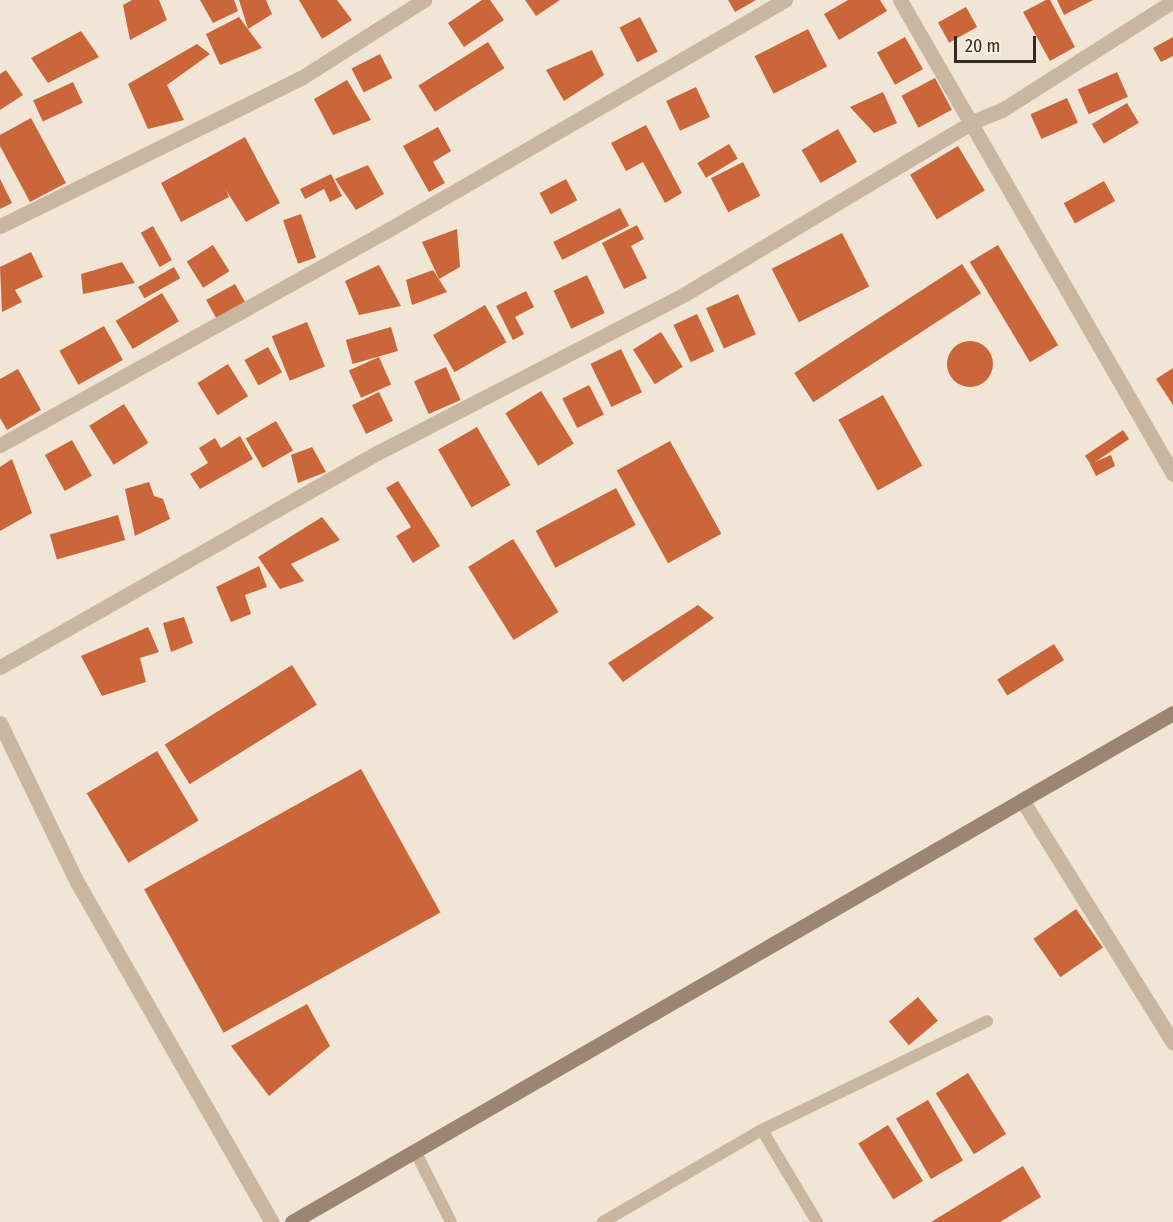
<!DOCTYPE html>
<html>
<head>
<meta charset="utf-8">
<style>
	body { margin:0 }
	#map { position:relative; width:1173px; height:1222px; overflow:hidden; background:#f1e6d5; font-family:"Fira Sans Condensed",sans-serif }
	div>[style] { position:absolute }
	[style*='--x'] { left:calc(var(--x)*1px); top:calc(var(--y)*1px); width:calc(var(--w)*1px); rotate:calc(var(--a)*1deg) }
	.building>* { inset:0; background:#ca663a; transform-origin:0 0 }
	.round { border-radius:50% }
	.lane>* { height:12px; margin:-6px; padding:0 6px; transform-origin:6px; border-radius:6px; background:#c9b6a1 }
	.street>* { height:15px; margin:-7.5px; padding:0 7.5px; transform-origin:7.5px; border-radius:7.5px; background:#c9b6a1 }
	.secondary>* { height:15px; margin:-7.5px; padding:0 7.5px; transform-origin:7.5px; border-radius:7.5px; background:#9d8573 }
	span { translate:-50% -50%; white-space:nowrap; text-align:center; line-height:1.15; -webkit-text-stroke:4.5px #f9f0e1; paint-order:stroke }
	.scale { position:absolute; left:954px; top:36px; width:82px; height:27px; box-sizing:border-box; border:3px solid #332a24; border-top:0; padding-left:8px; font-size:18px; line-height:21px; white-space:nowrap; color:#332a24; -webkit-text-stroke:4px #f9f0e1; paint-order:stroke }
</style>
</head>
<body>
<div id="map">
	<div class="building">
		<div style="clip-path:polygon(132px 0,159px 0,167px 20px,130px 40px,123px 5px)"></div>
		<div style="clip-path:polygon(200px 0,234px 0,238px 11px,213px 23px)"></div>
		<div style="clip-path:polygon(239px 0,266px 0,272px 14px,248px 29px)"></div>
		<div style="clip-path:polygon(299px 0,337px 0,352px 20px,322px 39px)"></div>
		<div style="clip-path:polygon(482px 0,490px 0,504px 20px,464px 47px,448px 23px)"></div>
		<div style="clip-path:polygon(525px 0,560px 0,536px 16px)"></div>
		<div style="clip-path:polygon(728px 0,756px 0,735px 12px)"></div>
		<div style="clip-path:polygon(848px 0,880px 0,887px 11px,839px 40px,824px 14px)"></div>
		<div style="clip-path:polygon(1046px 0,1050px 0,1075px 47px,1050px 61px,1023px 12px)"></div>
		<div style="clip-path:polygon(1057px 0,1093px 0,1064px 15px)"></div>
		<div style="left:966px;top:7px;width:23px;height:32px;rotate:61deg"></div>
		<div style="clip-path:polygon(239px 17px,262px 48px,220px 65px,206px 34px)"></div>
		<div style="left:640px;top:17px;width:39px;height:23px;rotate:63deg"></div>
		<div style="left:808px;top:29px;width:42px;height:60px;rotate:63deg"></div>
		<div style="clip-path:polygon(81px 31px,99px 57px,48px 83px,31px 58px)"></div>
		<div style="left:905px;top:37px;width:37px;height:32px;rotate:61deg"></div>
		<div style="clip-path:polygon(1173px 37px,1173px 56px,1161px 62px,1153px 48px)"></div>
		<div style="left:488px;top:42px;width:31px;height:82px;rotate:58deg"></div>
		<div style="clip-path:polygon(197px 44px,210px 54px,167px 85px,184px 120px,148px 129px,128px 84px)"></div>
		<div style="clip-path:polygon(592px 50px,604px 75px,564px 101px,546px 70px)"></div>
		<div style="left:380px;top:54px;width:27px;height:32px;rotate:63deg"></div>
		<div style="clip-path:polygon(6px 70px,23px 95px,0 110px,0 74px)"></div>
		<div style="left:1117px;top:72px;width:27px;height:43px;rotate:66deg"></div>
		<div style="left:935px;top:78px;width:36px;height:38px;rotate:62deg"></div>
		<div style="clip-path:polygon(347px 80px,371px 120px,333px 135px,314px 99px)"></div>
		<div style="left:73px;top:82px;width:23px;height:44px;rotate:65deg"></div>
		<div style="left:696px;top:87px;width:33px;height:33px;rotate:65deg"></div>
		<div style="clip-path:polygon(883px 92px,897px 123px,874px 133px,850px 107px)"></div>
		<div style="left:1067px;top:98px;width:27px;height:40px;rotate:66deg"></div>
		<div style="left:1127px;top:103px;width:23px;height:41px;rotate:59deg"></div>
		<div style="clip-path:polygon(31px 118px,66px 183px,30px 202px,0 146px,0 135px)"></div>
		<div style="clip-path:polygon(646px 125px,682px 193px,665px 203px,643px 162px,626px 171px,611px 143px)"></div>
		<div style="clip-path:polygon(438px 127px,451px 151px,433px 162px,445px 183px,429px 192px,403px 146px)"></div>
		<div style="left:838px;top:129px;width:38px;height:42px;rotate:60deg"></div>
		<div style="clip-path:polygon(245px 137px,280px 203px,246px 222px,226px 190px,229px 197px,181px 222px,161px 183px)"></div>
		<div style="left:729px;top:144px;width:17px;height:37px;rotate:59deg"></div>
		<div style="left:958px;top:146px;width:52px;height:56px;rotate:59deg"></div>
		<div style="left:743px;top:162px;width:38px;height:36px;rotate:63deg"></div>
		<div style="clip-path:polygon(368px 165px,384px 194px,356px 210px,335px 179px)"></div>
		<div style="clip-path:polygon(331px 174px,342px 196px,330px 202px,324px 189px,305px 199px,300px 189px)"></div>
		<div style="clip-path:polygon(0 179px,12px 203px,0 209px)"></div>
		<div style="left:566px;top:179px;width:24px;height:30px;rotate:62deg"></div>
		<div style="left:1104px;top:181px;width:23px;height:46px;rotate:61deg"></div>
		<div style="left:620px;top:208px;width:20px;height:75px;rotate:63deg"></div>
		<div style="left:301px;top:214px;width:46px;height:19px;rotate:71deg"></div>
		<div style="clip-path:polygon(637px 225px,644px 239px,631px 246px,647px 278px,624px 289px,602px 243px)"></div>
		<div style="left:153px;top:226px;width:39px;height:14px;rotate:61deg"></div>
		<div style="clip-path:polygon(457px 229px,460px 267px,439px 279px,422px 242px)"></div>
		<div style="left:842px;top:233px;width:60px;height:79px;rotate:63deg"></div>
		<div style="left:213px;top:245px;width:31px;height:31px;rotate:58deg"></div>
		<div style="left:998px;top:245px;width:117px;height:33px;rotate:59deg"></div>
		<div style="clip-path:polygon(31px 252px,43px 277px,15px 290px,22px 302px,2px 312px,0 267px)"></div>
		<div style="clip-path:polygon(122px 262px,135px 283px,83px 294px,81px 274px)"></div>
		<div style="left:962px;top:264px;width:35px;height:200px;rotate:57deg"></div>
		<div style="clip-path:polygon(379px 265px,401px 306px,359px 315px,345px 281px)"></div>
		<div style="left:174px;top:267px;width:13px;height:41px;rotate:61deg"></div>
		<div style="clip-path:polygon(433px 270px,447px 292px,412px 305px,406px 280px)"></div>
		<div style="left:587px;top:275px;width:42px;height:37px;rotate:65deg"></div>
		<div style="left:235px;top:284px;width:23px;height:33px;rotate:61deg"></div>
		<div style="clip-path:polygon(526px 291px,534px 307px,515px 317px,524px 334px,513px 340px,496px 306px)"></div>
		<div style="left:162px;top:293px;width:33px;height:54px;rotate:59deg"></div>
		<div style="left:738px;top:294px;width:44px;height:35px;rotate:66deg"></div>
		<div style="left:485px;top:305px;width:43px;height:60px;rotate:60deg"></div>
		<div style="left:697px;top:314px;width:41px;height:26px;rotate:65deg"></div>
		<div style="left:307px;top:322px;width:48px;height:38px;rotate:68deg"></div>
		<div style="left:104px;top:326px;width:39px;height:51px;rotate:61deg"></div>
		<div style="left:391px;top:327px;width:25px;height:47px;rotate:74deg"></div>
		<div style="left:661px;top:332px;width:41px;height:33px;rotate:58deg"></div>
		<div class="round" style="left:947px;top:341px;width:46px;height:46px"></div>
		<div style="left:268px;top:347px;width:29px;height:27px;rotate:61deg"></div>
		<div style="left:621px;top:349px;width:48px;height:34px;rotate:64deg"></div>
		<div style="left:379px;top:357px;width:30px;height:33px;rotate:66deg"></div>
		<div style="left:228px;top:364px;width:38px;height:36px;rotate:58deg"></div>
		<div style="left:446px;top:367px;width:36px;height:35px;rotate:66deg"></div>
		<div style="clip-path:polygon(1173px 368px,1173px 405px,1156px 379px)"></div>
		<div style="clip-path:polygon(18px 369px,41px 410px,7px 430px,0 418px,0 379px)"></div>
		<div style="left:589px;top:385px;width:33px;height:30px;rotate:63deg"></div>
		<div style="left:541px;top:391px;width:62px;height:42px;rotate:58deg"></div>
		<div style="left:379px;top:392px;width:32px;height:30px;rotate:64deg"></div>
		<div style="left:883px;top:395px;width:81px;height:51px;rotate:61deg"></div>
		<div style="left:124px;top:404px;width:46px;height:41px;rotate:58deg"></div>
		<div style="left:276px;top:421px;width:34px;height:35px;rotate:60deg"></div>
		<div style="left:477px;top:427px;width:67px;height:45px;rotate:60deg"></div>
		<div style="left:1123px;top:430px;width:11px;height:46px;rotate:56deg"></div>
		<div style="clip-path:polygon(240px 436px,253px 459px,200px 489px,190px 474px,208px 463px,199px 448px,215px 438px,221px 448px)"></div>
		<div style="left:72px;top:440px;width:41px;height:31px;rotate:61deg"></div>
		<div style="left:670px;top:441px;width:106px;height:61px;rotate:61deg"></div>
		<div style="clip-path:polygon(312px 447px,326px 472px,298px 483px,291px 455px)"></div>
		<div style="clip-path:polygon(1111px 455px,1115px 466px,1096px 476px,1090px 464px)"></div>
		<div style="clip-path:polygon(12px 459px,32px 513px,0 531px,0 467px)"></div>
		<div style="clip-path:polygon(398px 481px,440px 546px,413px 563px,396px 536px,411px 527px,386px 488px)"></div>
		<div style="clip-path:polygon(149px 482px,154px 496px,163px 499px,170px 519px,135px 536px,125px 489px)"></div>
		<div style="left:616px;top:488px;width:42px;height:91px;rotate:62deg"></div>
		<div style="left:118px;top:515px;width:26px;height:71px;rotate:74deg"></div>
		<div style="clip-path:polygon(322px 517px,340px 540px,291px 564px,304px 581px,280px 589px,258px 557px)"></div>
		<div style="left:513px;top:539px;width:86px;height:53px;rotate:58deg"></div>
		<div style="clip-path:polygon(259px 566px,267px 587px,245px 595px,251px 614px,231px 622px,216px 587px)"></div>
		<div style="clip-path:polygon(698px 605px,714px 618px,623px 682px,608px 663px)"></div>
		<div style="clip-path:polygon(184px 617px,193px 643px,171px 652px,163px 623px)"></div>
		<div style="clip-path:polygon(148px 627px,159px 652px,140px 658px,146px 682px,102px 696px,81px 656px)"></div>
		<div style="left:1054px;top:644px;width:19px;height:67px;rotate:58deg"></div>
		<div style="left:292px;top:665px;width:47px;height:150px;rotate:58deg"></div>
		<div style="left:157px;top:751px;width:81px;height:82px;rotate:59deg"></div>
		<div style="left:361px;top:769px;width:164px;height:248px;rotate:61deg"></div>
		<div style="left:1076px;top:909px;width:47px;height:52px;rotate:55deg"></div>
		<div style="left:918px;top:997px;width:31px;height:38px;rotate:50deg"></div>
		<div style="clip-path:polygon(307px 1004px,330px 1046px,269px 1096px,231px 1046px)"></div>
		<div style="left:968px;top:1073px;width:72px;height:38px;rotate:58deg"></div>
		<div style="left:928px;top:1100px;width:70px;height:37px;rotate:60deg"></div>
		<div style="left:888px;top:1125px;width:66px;height:35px;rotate:58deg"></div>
		<div style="clip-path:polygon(1023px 1166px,1041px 1197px,1000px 1222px,931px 1222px)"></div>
	</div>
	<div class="lane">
		<div style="--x:762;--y:1130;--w:107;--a:59.1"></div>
		<div style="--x:416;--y:1153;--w:77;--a:63.1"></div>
		<div style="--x:603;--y:1222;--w:184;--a:-30.1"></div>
		<div style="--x:762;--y:1130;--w:250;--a:-25.8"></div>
	</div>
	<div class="street">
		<div style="--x:900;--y:0;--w:547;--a:60.06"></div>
		<div style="--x:0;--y:226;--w:335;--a:-26.2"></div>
		<div style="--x:301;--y:78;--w:146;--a:-32.4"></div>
		<div style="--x:0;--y:445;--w:444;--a:-29"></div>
		<div style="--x:388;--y:230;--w:459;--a:-30.1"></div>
		<div style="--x:0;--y:667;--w:434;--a:-29.6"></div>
		<div style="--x:377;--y:453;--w:347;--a:-27.3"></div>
		<div style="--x:685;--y:294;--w:335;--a:-30.9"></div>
		<div style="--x:972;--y:122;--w:32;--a:-22"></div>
		<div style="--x:1002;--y:110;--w:203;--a:-32.5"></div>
		<div style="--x:0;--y:723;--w:177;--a:64.2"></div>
		<div style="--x:77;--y:882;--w:392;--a:60.2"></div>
		<div style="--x:1022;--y:800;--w:286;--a:58.1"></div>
	</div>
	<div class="secondary">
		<div style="--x:292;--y:1222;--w:1017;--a:-30.02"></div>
	</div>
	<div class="scale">20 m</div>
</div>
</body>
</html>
